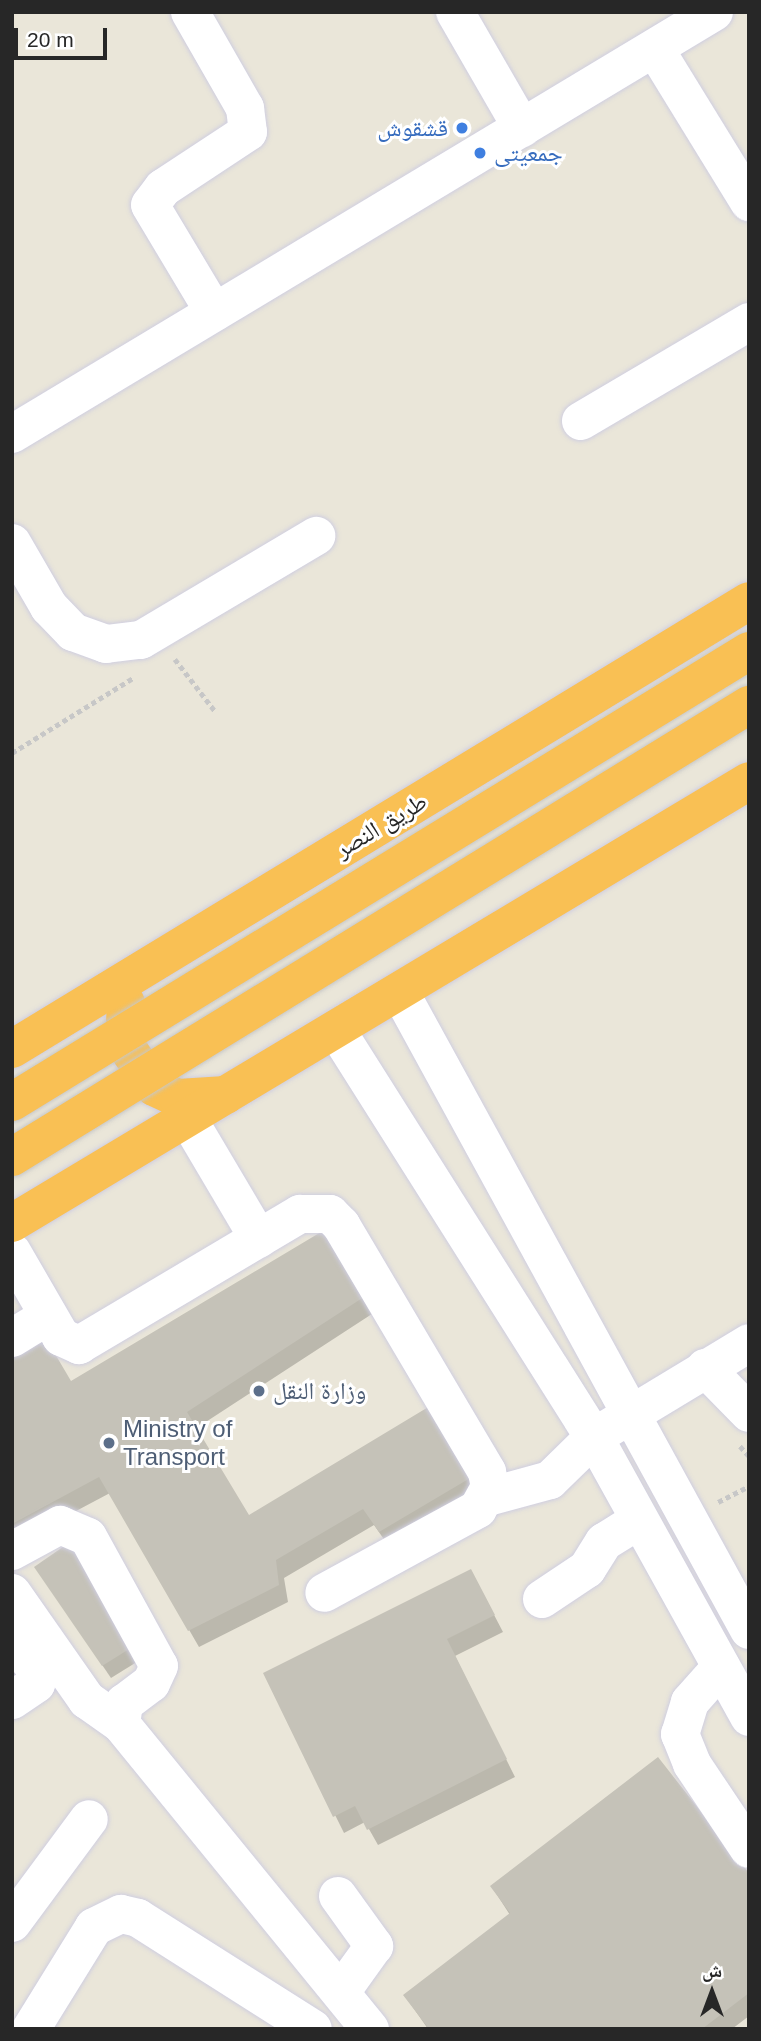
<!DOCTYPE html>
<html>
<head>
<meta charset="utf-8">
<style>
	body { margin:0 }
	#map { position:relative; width:761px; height:2041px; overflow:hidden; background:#eae6d9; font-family:Helvetica,"Noto Naskh Arabic",sans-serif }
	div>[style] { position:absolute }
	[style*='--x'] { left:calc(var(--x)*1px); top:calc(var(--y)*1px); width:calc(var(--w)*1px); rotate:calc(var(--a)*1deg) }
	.shadow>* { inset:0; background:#0003 }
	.building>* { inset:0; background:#c5c2b8 }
	.path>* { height:4.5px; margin-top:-2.25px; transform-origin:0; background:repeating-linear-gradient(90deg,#c7c7c7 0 5px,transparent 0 8.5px) }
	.roads { filter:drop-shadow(0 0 2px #cfcee0) drop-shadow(0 0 2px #cfcee0) }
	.minor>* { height:38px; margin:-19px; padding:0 19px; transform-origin:19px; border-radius:19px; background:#fff }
	.highway>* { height:38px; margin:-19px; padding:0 19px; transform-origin:19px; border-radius:19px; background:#f9c054 }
	.bridges { filter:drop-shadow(0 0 2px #c7c7c7) drop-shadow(0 0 2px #c7c7c7) }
	.highway-bridge>* { height:38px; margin:-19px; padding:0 19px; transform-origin:19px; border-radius:19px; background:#f9c054 }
	.dots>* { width:19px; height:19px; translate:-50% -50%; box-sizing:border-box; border:4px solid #fff; border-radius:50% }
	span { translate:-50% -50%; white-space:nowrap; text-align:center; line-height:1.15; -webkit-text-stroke:6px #fff; paint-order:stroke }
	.shop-label { font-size:24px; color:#366cbe }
	.right { translate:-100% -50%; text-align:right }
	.left { translate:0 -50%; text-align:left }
	.street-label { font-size:24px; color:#272727 }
	.service-label { font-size:24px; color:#4e5e75 }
	.frame { position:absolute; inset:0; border:14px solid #272727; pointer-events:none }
	.north { position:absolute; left:677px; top:1957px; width:70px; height:70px; -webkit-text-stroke:5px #fff; paint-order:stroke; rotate:0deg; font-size:19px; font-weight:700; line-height:28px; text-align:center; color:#272727 }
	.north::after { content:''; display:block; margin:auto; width:24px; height:32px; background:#272727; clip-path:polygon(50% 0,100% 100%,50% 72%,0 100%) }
	.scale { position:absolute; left:14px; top:28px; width:93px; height:32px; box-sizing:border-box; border:4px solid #272727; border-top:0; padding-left:9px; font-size:21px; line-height:24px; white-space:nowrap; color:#272727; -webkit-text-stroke:5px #fff; paint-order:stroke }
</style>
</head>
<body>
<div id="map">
	<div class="shadow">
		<div style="clip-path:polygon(326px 1231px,375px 1312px,195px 1429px,249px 1517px,430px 1408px,485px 1491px,390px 1548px,374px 1525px,284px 1578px,288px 1602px,199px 1647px,110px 1493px,12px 1545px,12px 1326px,71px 1383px)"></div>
		<div style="clip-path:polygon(36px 1568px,140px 1660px,111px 1678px)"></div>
		<div style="clip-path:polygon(480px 1588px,503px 1632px,455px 1656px,515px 1777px,378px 1845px,365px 1822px,344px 1833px,265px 1674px)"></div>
		<div style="clip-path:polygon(749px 1876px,749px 2016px,732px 2029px,428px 2029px,405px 1996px,510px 1915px,492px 1887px)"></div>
	</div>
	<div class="building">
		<div style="clip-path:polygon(326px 1229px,367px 1295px,187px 1412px,249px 1515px,430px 1406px,477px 1474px,379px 1532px,363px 1509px,276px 1560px,279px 1585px,188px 1631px,99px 1477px,12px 1524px,12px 1324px,31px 1313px,71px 1381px)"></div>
		<div style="clip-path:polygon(70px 1542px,134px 1646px,102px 1666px,34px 1567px)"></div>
		<div style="clip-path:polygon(471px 1569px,495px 1615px,447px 1639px,507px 1759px,367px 1830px,355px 1806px,333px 1817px,263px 1673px)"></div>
		<div style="clip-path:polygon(658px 1757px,749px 1873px,749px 1993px,702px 2029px,429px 2029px,403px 1995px,510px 1913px,490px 1886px)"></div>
	</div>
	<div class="path">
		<div style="--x:175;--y:659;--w:66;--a:52.4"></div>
		<div style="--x:12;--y:753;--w:142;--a:-31.8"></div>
		<div style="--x:740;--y:1446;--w:13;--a:48"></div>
		<div style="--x:718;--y:1502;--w:35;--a:-27"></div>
	</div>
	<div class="roads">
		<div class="minor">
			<div style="--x:190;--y:12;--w:111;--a:60.2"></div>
			<div style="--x:245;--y:108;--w:24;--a:83"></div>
			<div style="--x:248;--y:132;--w:102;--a:146.6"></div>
			<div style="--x:163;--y:188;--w:21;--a:127"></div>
			<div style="--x:150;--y:205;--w:125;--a:59.1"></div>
			<div style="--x:455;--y:12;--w:134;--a:60"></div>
			<div style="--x:655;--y:49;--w:180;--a:58.4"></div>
			<div style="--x:581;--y:421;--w:195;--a:-30.5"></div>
			<div style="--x:12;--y:434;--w:819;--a:-31.01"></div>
			<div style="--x:12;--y:543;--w:74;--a:60"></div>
			<div style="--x:49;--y:607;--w:35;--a:46"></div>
			<div style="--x:73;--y:632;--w:35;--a:20"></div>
			<div style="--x:106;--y:644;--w:35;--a:-7"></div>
			<div style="--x:141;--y:640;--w:204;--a:-30.7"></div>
			<div style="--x:401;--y:994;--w:725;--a:61.31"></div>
			<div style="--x:337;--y:1031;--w:481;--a:57.7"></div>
			<div style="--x:594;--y:1437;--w:320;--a:61"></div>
			<div style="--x:188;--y:1119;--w:139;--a:59.4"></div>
			<div style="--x:12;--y:1252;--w:98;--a:60"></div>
			<div style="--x:61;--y:1337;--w:20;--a:24"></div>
			<div style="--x:79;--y:1345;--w:257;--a:-30.7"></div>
			<div style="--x:300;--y:1214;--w:30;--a:0"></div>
			<div style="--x:330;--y:1214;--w:16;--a:45"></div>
			<div style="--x:341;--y:1225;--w:287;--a:59.4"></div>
			<div style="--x:487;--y:1472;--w:15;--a:79"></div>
			<div style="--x:490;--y:1487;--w:25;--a:119"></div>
			<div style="--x:478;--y:1509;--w:175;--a:151.4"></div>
			<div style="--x:12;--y:1338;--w:42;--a:-31.4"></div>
			<div style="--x:705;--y:1368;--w:63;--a:45.6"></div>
			<div style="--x:488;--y:1497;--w:64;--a:-15.3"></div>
			<div style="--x:550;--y:1480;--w:62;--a:-44.3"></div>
			<div style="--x:594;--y:1437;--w:181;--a:-31.2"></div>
			<div style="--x:12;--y:1551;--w:55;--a:-28.4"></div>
			<div style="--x:60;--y:1525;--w:30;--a:23"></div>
			<div style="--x:88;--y:1537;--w:147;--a:61.2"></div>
			<div style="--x:159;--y:1666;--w:19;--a:115"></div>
			<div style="--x:151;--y:1683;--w:34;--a:143"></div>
			<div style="--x:124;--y:1703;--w:21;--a:98"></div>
			<div style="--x:12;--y:1593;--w:131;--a:55"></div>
			<div style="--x:87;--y:1700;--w:42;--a:35.2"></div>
			<div style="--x:121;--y:1724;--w:394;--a:50.8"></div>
			<div style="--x:542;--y:1599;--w:54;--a:-33.7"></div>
			<div style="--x:587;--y:1569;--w:32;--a:-58"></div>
			<div style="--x:604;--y:1542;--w:40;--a:-32"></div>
			<div style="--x:12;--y:1639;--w:43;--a:51.5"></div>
			<div style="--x:39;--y:1673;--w:11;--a:105"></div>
			<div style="--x:36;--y:1684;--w:29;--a:146"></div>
			<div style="--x:721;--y:1667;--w:47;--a:131.5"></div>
			<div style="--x:690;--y:1702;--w:34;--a:107"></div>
			<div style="--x:680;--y:1734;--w:32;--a:68"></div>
			<div style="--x:692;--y:1764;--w:102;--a:56.2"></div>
			<div style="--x:338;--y:1896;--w:62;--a:54.2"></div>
			<div style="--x:374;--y:1946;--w:57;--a:125.7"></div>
			<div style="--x:12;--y:1923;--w:129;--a:-53.5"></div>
			<div style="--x:31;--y:2029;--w:120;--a:-58.3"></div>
			<div style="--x:94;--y:1927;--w:30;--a:-26"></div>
			<div style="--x:121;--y:1914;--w:17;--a:13"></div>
			<div style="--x:138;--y:1918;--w:207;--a:32.4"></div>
		</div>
		<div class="highway">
			<div style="--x:126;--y:1003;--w:40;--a:92.9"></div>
			<div style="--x:124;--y:1043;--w:53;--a:55.7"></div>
			<div style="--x:154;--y:1087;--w:26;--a:25"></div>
			<div style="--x:178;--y:1098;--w:48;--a:-3.6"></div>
			<div style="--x:12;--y:1049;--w:862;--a:-31.29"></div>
			<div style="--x:12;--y:1223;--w:859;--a:-30.95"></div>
		</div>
	</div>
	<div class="bridges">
		<div class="highway-bridge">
			<div style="--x:12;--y:1102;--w:864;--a:-31.46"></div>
			<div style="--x:12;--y:1157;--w:865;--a:-31.52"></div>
		</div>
	</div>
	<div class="dots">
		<div style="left:462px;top:128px;background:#3f7fe0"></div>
		<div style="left:480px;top:153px;background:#3f7fe0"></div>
		<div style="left:259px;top:1391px;background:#5c6f8a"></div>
		<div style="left:109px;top:1443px;background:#5c6f8a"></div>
	</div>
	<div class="shop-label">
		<span class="right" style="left:448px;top:128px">قشقوش</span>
		<span class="left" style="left:494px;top:153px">جمعيتى</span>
	</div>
	<div class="street-label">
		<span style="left:381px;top:825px;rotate:-31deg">طريق النصر</span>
	</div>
	<div class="service-label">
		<span class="left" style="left:273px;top:1391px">وزارة النقل</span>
		<span class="left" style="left:123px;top:1443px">Ministry of<br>Transport</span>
	</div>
	<div class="frame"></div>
	<div class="north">ش</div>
	<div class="scale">20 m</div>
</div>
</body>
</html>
